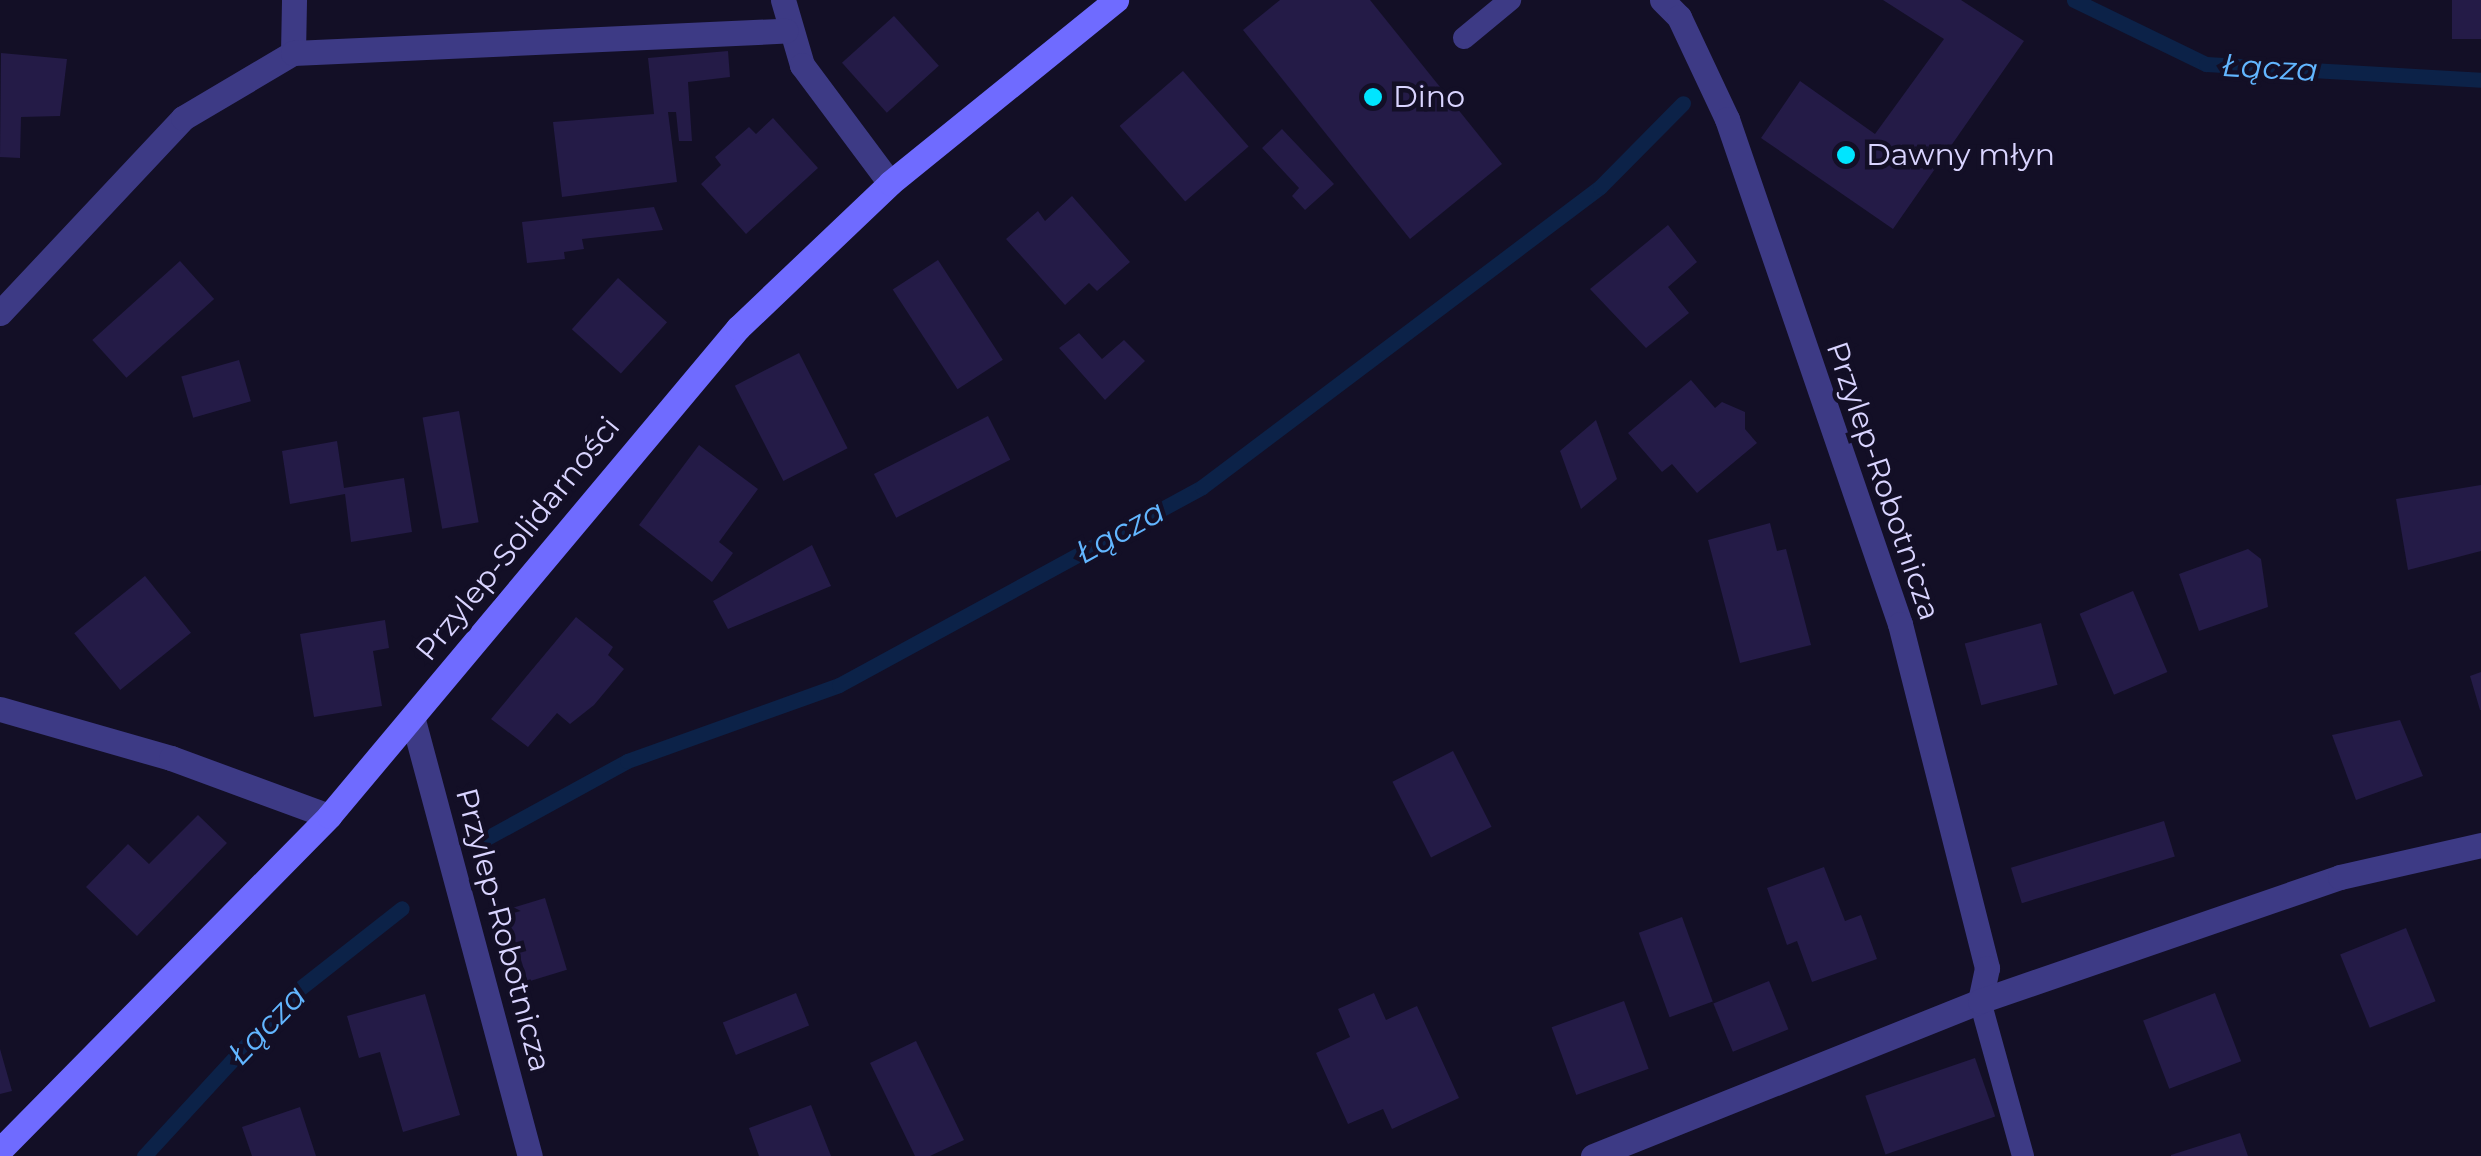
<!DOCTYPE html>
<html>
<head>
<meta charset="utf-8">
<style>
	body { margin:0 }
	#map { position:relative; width:2481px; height:1156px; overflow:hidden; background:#130f26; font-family:Montserrat,sans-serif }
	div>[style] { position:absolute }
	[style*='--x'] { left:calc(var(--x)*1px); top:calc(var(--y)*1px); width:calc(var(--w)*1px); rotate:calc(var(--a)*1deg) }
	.stream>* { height:15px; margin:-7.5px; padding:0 7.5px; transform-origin:7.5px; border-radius:7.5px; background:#0c2248 }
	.building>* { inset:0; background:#241b47; transform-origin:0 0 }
	.lane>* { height:22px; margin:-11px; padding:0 11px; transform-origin:11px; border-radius:11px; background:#3d3a85 }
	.street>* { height:25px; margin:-12.5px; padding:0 12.5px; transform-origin:12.5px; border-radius:12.5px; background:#3d3a85 }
	.secondary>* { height:25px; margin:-12.5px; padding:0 12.5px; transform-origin:12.5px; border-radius:12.5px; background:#6f6bff }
	.dots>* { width:28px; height:28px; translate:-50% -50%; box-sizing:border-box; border:5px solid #130f26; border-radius:50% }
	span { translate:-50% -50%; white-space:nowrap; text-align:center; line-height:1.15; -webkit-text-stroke:9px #130f26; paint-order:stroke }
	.poi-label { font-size:30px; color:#d9d4ff }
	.left { translate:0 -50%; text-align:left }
	.street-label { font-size:30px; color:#d9d4ff }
	.water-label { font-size:32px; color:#62b6ff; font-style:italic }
</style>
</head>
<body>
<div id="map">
	<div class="stream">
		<div style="--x:2074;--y:0;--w:147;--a:25.9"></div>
		<div style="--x:2206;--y:64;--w:275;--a:3.3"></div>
		<div style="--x:483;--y:840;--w:164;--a:-28.7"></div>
		<div style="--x:627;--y:761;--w:225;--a:-19.7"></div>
		<div style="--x:839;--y:685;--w:413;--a:-28.6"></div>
		<div style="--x:1202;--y:487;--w:498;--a:-37"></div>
		<div style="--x:1600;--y:187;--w:118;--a:-45.3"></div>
		<div style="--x:144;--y:1156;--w:222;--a:-47.4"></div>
		<div style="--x:294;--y:993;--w:137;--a:-38.2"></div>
	</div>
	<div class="building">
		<div style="clip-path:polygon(1280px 0,1370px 0,1502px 164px,1410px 239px,1243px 30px)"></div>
		<div style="clip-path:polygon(1883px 0,1961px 0,2024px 41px,1893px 229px,1761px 138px,1800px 81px,1875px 134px,1944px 39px)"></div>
		<div style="left:2452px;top:0;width:29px;height:39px"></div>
		<div style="left:894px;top:16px;width:67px;height:70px;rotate:48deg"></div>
		<div style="clip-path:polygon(728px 51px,730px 77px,688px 82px,692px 141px,679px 141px,676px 112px,668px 112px,677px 182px,562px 197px,553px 122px,654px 114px,648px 58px)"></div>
		<div style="clip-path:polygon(1px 53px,67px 59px,60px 116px,21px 117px,20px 158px,0 157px)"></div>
		<div style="left:1183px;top:71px;width:100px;height:84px;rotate:49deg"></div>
		<div style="clip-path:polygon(773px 118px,818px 168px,746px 234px,701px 184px,721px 165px,715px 157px,749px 127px,756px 134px)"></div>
		<div style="clip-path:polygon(1282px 129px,1334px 184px,1305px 210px,1292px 196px,1299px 188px,1262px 148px)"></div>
		<div style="clip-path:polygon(1072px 196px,1130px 262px,1097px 291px,1089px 283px,1065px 305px,1006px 239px,1038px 211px,1045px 221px)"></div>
		<div style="clip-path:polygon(654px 207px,663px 230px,582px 239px,584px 249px,564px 252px,565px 259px,527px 263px,522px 222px)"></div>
		<div style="clip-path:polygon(1668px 225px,1697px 262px,1668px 287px,1689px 313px,1646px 348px,1590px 289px)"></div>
		<div style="left:938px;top:260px;width:119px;height:54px;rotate:57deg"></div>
		<div style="left:180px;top:261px;width:51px;height:118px;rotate:48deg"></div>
		<div style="left:618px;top:278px;width:66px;height:69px;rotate:42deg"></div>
		<div style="clip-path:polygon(1079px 333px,1102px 359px,1124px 340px,1145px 361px,1105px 400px,1059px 348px)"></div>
		<div style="left:799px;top:353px;width:107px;height:72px;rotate:63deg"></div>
		<div style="left:239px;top:360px;width:43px;height:60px;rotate:74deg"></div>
		<div style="clip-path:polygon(1691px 380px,1715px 408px,1722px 402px,1745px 412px,1745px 429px,1757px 443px,1697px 493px,1672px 464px,1662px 472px,1628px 433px)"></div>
		<div style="left:459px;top:411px;width:113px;height:37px;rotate:80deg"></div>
		<div style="left:988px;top:416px;width:49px;height:128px;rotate:63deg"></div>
		<div style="clip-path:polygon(1596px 420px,1617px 479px,1581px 509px,1560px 451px)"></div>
		<div style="clip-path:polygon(337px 441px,344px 488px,404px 478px,412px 532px,351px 542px,345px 494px,290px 504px,282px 451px)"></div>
		<div style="clip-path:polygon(699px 445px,758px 489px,719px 542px,733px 553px,712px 582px,639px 525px)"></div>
		<div style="clip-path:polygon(2481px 485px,2481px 551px,2408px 570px,2396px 499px)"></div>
		<div style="clip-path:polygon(1770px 523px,1777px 551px,1786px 549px,1811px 645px,1740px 663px,1708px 540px)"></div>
		<div style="clip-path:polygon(812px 545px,831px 586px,728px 629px,713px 601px)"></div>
		<div style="clip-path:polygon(2248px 549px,2261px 559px,2268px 607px,2199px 631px,2179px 574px)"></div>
		<div style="left:145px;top:576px;width:73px;height:91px;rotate:51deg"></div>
		<div style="left:2133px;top:591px;width:88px;height:58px;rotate:67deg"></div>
		<div style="clip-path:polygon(576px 617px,613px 647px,608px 655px,624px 669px,594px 705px,570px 724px,557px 713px,528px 747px,491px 719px)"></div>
		<div style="clip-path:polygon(385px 620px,389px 648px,373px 651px,382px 706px,314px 717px,300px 634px)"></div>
		<div style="left:2041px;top:623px;width:64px;height:79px;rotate:75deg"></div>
		<div style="clip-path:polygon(2481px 672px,2481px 710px,2480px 710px,2470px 676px)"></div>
		<div style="clip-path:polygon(2400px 720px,2423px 776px,2356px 800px,2332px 735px)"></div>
		<div style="left:1453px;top:751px;width:85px;height:68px;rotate:63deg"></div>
		<div style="clip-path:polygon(198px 815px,227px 843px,137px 936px,86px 887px,128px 844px,149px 864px)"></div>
		<div style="left:2164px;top:821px;width:37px;height:160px;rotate:73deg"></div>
		<div style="clip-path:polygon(1824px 867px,1845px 921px,1861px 915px,1877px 959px,1812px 982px,1797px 941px,1787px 945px,1767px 888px)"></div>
		<div style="left:545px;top:898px;width:75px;height:41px;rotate:73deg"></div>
		<div style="left:1682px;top:917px;width:90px;height:46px;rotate:70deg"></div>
		<div style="left:2406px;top:928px;width:79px;height:71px;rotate:68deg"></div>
		<div style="left:1769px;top:981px;width:52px;height:60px;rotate:68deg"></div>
		<div style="left:796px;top:993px;width:35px;height:79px;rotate:68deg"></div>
		<div style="clip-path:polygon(1374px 993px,1386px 1020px,1417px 1006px,1459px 1098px,1392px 1129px,1383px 1109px,1348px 1124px,1316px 1053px,1350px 1037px,1338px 1009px)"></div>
		<div style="left:2215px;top:993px;width:73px;height:77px;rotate:69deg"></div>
		<div style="clip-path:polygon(425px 994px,460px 1115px,403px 1132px,380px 1052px,359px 1058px,347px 1016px)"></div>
		<div style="left:1624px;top:1001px;width:72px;height:77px;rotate:70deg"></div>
		<div style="clip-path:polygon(916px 1041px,964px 1140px,930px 1156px,915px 1156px,870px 1063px)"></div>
		<div style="clip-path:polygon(0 1049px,12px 1091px,0 1094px)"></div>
		<div style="left:1975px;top:1058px;width:62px;height:116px;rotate:71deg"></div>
		<div style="clip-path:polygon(811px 1105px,831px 1156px,759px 1156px,749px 1128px)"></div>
		<div style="clip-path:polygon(300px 1107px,316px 1156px,252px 1156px,242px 1127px)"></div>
		<div style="clip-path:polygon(2240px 1133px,2248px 1156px,2171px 1156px,2171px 1155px)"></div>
	</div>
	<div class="lane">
		<div style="--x:1464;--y:38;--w:60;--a:-39.6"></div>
		<div style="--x:1980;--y:1001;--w:161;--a:74.5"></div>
	</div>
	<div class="street">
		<div style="--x:783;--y:0;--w:68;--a:73.7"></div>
		<div style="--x:802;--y:65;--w:147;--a:53.3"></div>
		<div style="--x:1662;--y:0;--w:24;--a:45"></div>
		<div style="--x:1679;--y:17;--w:113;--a:64.8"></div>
		<div style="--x:1727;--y:119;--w:534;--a:71.09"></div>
		<div style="--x:1900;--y:624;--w:355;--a:75.8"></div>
		<div style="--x:1987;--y:968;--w:34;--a:102"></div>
		<div style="--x:293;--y:53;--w:53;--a:-88.9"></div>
		<div style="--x:0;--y:313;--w:267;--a:-46.8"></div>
		<div style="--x:183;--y:118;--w:128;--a:-30.6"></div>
		<div style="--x:293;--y:53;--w:493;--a:-2.6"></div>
		<div style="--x:0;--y:709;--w:178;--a:16"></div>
		<div style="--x:171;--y:758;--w:168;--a:20.2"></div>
		<div style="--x:413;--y:720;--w:451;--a:75"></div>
		<div style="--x:1593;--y:1156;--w:417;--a:-21.8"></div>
		<div style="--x:1980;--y:1001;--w:381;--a:-19"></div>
		<div style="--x:2340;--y:877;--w:145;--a:-12.8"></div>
	</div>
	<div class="secondary">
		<div style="--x:0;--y:1150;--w:469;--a:-45.4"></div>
		<div style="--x:329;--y:816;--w:637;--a:-50.03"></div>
		<div style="--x:738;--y:328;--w:210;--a:-43.6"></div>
		<div style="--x:890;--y:183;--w:291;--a:-39"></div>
	</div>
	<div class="dots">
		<div style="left:1373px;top:97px;background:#00e5ff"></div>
		<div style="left:1846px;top:155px;background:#00e5ff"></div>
	</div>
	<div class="poi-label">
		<span class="left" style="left:1393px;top:97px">Dino</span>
		<span class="left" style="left:1866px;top:155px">Dawny młyn</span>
	</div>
	<div class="street-label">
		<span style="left:1883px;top:481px;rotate:71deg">Przylep-Robotnicza</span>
		<span style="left:518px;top:539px;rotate:-51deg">Przylep-Solidarności</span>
		<span style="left:503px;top:930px;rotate:75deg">Przylep-Robotnicza</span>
	</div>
	<div class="water-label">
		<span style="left:2270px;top:68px;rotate:3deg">Łącza</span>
		<span style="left:1120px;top:532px;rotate:-29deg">Łącza</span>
		<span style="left:267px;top:1025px;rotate:-46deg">Łącza</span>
	</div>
</div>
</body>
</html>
